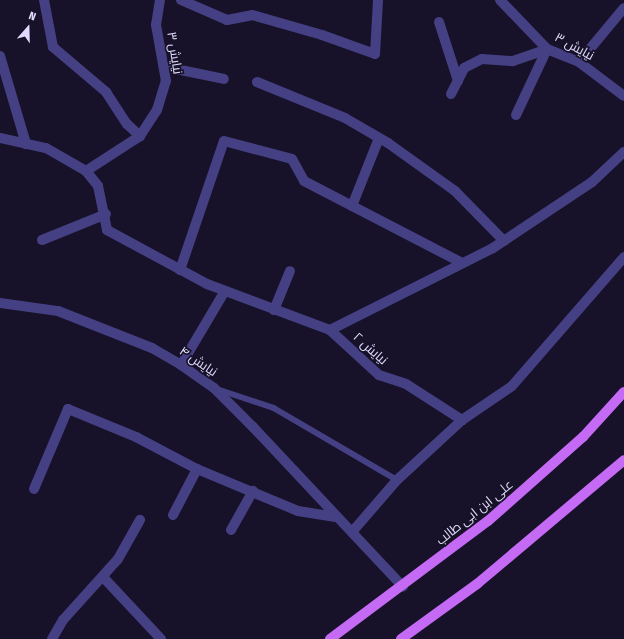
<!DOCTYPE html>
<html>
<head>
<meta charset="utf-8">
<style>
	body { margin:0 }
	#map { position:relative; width:624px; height:639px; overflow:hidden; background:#171229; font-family:"Fira Sans Condensed",Cairo,sans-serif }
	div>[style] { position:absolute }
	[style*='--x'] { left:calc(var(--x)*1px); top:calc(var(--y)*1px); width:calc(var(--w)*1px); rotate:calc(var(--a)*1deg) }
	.lane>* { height:5.5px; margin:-2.75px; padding:0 2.75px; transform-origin:2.75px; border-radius:2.75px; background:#454084 }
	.street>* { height:10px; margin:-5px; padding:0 5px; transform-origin:5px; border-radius:5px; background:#454084 }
	.primary>* { height:10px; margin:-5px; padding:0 5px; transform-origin:5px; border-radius:5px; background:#c56af5 }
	span { translate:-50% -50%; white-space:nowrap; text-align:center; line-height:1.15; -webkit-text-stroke:3.5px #171229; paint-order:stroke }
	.street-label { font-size:13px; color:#e1dcfd }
	.north { position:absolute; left:8px; top:8px; width:40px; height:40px; -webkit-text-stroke:3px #171229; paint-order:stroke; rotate:20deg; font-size:11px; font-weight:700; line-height:16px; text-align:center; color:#e1dcfd }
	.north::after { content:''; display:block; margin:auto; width:14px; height:18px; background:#e1dcfd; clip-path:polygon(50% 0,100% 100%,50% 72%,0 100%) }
</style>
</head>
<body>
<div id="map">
	<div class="lane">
		<div style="--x:220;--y:390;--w:57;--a:18.4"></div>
		<div style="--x:274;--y:408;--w:143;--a:30.3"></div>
	</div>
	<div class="street">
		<div style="--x:44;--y:0;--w:48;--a:79.2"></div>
		<div style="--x:53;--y:47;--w:70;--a:40.3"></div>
		<div style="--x:106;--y:92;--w:38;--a:57"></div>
		<div style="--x:127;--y:124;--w:18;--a:43"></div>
		<div style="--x:181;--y:0;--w:50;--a:23.5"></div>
		<div style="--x:227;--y:20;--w:25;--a:-11"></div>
		<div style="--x:252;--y:15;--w:73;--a:15.9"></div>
		<div style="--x:322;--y:35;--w:56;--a:19.7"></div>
		<div style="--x:375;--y:54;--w:54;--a:-86.8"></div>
		<div style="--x:500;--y:0;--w:68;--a:46.2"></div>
		<div style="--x:547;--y:49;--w:35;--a:22"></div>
		<div style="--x:579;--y:62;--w:56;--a:37.1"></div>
		<div style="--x:439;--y:22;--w:62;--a:72.1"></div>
		<div style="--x:0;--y:56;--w:92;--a:73.5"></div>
		<div style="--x:579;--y:62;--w:70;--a:-50.2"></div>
		<div style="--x:166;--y:67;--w:59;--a:11.7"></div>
		<div style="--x:257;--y:82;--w:95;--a:22.2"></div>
		<div style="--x:345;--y:118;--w:50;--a:30.2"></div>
		<div style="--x:388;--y:143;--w:82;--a:35.6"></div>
		<div style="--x:455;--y:191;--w:70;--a:45.6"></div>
		<div style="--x:451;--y:94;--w:29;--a:-63"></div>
		<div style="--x:464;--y:68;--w:20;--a:-27"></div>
		<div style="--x:482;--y:59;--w:31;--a:4"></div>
		<div style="--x:513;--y:61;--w:36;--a:-19"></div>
		<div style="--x:516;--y:115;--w:73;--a:-64.8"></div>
		<div style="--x:0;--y:138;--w:47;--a:12.3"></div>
		<div style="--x:46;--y:148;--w:46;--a:29.9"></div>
		<div style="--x:86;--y:171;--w:19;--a:51"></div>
		<div style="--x:98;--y:186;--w:45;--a:78.4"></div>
		<div style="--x:107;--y:230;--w:114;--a:28.4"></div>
		<div style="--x:207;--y:284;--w:131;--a:20.5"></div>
		<div style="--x:330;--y:330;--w:67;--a:42.6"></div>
		<div style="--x:379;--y:375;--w:28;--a:18"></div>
		<div style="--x:406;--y:384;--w:67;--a:32.7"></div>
		<div style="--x:462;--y:420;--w:60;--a:-34.2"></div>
		<div style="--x:512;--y:386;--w:171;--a:-49"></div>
		<div style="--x:86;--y:171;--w:64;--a:-32.9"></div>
		<div style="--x:140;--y:136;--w:31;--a:-57"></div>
		<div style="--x:157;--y:110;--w:30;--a:-73"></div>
		<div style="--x:166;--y:81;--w:57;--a:-100.1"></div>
		<div style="--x:156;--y:25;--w:25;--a:-81"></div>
		<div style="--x:352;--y:206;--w:73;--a:-68.3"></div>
		<div style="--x:42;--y:240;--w:69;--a:-22.1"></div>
		<div style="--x:180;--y:270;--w:136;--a:-71.2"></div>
		<div style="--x:224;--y:141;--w:70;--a:14.8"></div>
		<div style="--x:292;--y:159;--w:25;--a:61"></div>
		<div style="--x:304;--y:181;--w:178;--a:27.4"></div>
		<div style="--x:0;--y:303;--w:59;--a:7.9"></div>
		<div style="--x:58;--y:311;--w:101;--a:21.5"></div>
		<div style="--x:152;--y:348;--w:34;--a:30"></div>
		<div style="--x:181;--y:365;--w:40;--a:34.9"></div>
		<div style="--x:214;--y:388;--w:55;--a:45"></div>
		<div style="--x:253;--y:427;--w:219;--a:46.8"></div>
		<div style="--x:274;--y:310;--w:42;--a:-67.7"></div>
		<div style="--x:330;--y:330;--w:182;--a:-26.7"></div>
		<div style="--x:493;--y:248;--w:119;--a:-33.7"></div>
		<div style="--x:592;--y:182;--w:44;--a:-43.2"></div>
		<div style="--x:181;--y:365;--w:86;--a:-59.3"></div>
		<div style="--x:34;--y:489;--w:87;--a:-67"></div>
		<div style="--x:68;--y:409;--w:74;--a:22.4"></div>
		<div style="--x:136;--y:437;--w:69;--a:27.7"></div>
		<div style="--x:197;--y:469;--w:109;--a:22.6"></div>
		<div style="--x:298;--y:511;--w:38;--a:9"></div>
		<div style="--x:173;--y:515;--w:52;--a:-62.4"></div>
		<div style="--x:231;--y:530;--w:45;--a:-60.6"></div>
		<div style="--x:352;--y:532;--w:69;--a:-49.1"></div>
		<div style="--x:397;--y:480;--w:88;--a:-42.7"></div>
		<div style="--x:103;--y:577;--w:85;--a:46.9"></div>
		<div style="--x:52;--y:639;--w:22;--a:-60"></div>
		<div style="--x:63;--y:620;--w:82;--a:-48"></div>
		<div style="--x:118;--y:559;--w:45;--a:-60.6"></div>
	</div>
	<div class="primary">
		<div style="--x:330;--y:639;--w:197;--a:-36.8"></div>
		<div style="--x:488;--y:521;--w:127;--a:-41.5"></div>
		<div style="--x:583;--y:437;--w:61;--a:-47.7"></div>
		<div style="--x:401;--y:639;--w:94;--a:-35.9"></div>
		<div style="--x:477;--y:584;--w:192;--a:-40.1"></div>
	</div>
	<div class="street-label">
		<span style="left:574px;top:47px;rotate:29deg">نیایش ۳</span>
		<span style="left:174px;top:53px;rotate:81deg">نیایش ۳</span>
		<span style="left:370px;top:349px;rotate:42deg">نیایش ۲</span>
		<span style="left:198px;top:362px;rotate:34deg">نیایش ۴</span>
		<span style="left:475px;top:513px;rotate:-39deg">علی ابن ابی طالب</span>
	</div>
	<div class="north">N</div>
</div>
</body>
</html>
